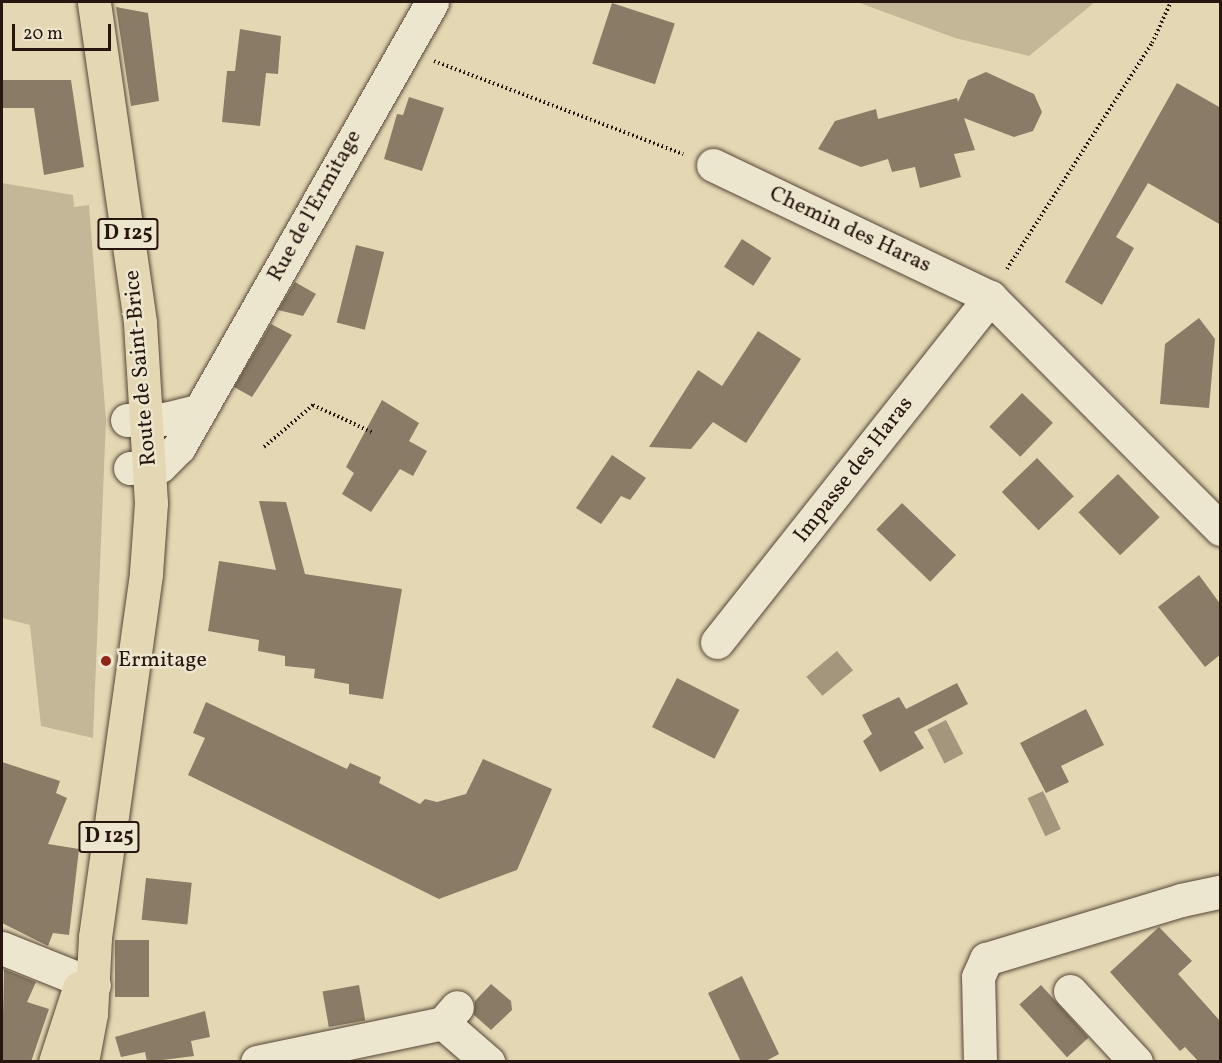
<!DOCTYPE html>
<html>
<head>
<meta charset="utf-8">
<style>
	body { margin:0 }
	#map { position:relative; width:1222px; height:1063px; overflow:hidden; background:#e4d8b4; font-family:Vollkorn,serif }
	div>[style] { position:absolute }
	[style*='--x'] { left:calc(var(--x)*1px); top:calc(var(--y)*1px); width:calc(var(--w)*1px); rotate:calc(var(--a)*1deg) }
	.green>* { inset:0; background:#c4b798 }
	.water>* { inset:0; background:#a3967c; transform-origin:0 0 }
	.building>* { inset:0; background:#897b65; transform-origin:0 0 }
	.path>* { height:4px; margin-top:-2px; transform-origin:0; background:repeating-linear-gradient(90deg,#26160f 0 1.5px,transparent 0 4.5px) }
	.roads { filter:drop-shadow(0 0 2px #564638) drop-shadow(0 0 2px #564638) }
	.minor>* { height:33px; margin:-16.5px; padding:0 16.5px; transform-origin:16.5px; border-radius:16.5px; background:#ede6ce }
	.major>* { height:33px; margin:-16.5px; padding:0 16.5px; transform-origin:16.5px; border-radius:16.5px; background:#e4d8b4 }
	.dots>* { width:16px; height:16px; translate:-50% -50%; box-sizing:border-box; border:3px solid #ede6ce; border-radius:50% }
	span { translate:-50% -50%; white-space:nowrap; text-align:center; line-height:1.15; -webkit-text-stroke:5px #ede6ce; paint-order:stroke }
	.shield-label span { padding:2px 4px; background:#ede6ce; border:2px solid; border-radius:4px; -webkit-text-stroke-width:0 }
	.shield-label { font-size:21px; color:#26160f; font-weight:700 }
	.street-label { font-size:22px; color:#26160f }
	.poi-label { font-size:22px; color:#26160f }
	.left { translate:0 -50%; text-align:left }
	.frame { position:absolute; inset:0; border:3px solid #26160f; pointer-events:none }
	.scale { position:absolute; left:12px; top:24px; width:99px; height:27px; box-sizing:border-box; border:3px solid #26160f; border-top:0; padding-left:8px; font-size:18px; line-height:21px; white-space:nowrap; color:#26160f; -webkit-text-stroke:4px #ede6ce; paint-order:stroke }
</style>
</head>
<body>
<div id="map">
	<div class="green">
		<div style="clip-path:polygon(857px 2px,1095px 2px,1029px 56px,955px 38px)"></div>
		<div style="clip-path:polygon(2px 183px,73px 195px,74px 207px,89px 205px,106px 420px,93px 738px,41px 726px,30px 625px,2px 618px)"></div>
	</div>
	<div class="water">
		<div style="left:837px;top:651px;width:25px;height:40px;rotate:50deg"></div>
		<div style="left:946px;top:720px;width:38px;height:21px;rotate:63deg"></div>
		<div style="left:1043px;top:791px;width:42px;height:17px;rotate:65deg"></div>
	</div>
	<div class="building">
		<div style="left:612px;top:3px;width:66px;height:64px;rotate:18deg"></div>
		<div style="clip-path:polygon(116px 7px,148px 13px,159px 101px,131px 106px)"></div>
		<div style="clip-path:polygon(240px 29px,281px 36px,278px 74px,266px 73px,260px 126px,222px 122px,227px 71px,235px 71px)"></div>
		<div style="clip-path:polygon(986px 72px,1034px 94px,1042px 112px,1033px 131px,1014px 137px,964px 118px,975px 150px,954px 154px,961px 177px,920px 188px,915px 167px,892px 172px,888px 159px,861px 167px,818px 149px,835px 121px,876px 109px,878px 119px,957px 98px,958px 102px,968px 80px)"></div>
		<div style="clip-path:polygon(2px 80px,71px 80px,84px 167px,44px 175px,34px 108px,2px 108px)"></div>
		<div style="clip-path:polygon(1177px 83px,1221px 108px,1221px 225px,1148px 183px,1116px 237px,1134px 248px,1102px 305px,1065px 282px)"></div>
		<div style="clip-path:polygon(409px 97px,444px 108px,422px 171px,384px 159px,397px 114px,403px 115px)"></div>
		<div style="left:742px;top:239px;width:35px;height:33px;rotate:33deg"></div>
		<div style="left:356px;top:245px;width:29px;height:80px;rotate:14deg"></div>
		<div style="clip-path:polygon(295px 282px,316px 294px,303px 316px,278px 310px)"></div>
		<div style="clip-path:polygon(1199px 318px,1215px 339px,1209px 408px,1160px 404px,1165px 344px)"></div>
		<div style="clip-path:polygon(271px 324px,292px 335px,252px 397px,234px 387px)"></div>
		<div style="clip-path:polygon(758px 331px,801px 359px,746px 443px,713px 422px,691px 449px,649px 447px,698px 370px,722px 386px)"></div>
		<div style="left:1022px;top:393px;width:43px;height:47px;rotate:44deg"></div>
		<div style="clip-path:polygon(382px 400px,419px 423px,409px 441px,427px 451px,413px 476px,400px 469px,371px 512px,342px 494px,354px 473px,346px 467px)"></div>
		<div style="clip-path:polygon(612px 455px,646px 478px,630px 500px,621px 496px,601px 524px,576px 508px)"></div>
		<div style="left:1037px;top:458px;width:53px;height:49px;rotate:46deg"></div>
		<div style="left:1118px;top:474px;width:60px;height:55px;rotate:46deg"></div>
		<div style="clip-path:polygon(259px 501px,286px 502px,305px 574px,402px 589px,383px 699px,349px 694px,349px 684px,314px 678px,315px 669px,285px 666px,285px 656px,258px 651px,259px 640px,208px 631px,219px 561px,276px 570px)"></div>
		<div style="left:902px;top:503px;width:75px;height:37px;rotate:44deg"></div>
		<div style="clip-path:polygon(1199px 575px,1221px 605px,1221px 654px,1205px 667px,1158px 607px)"></div>
		<div style="left:677px;top:678px;width:70px;height:55px;rotate:27deg"></div>
		<div style="clip-path:polygon(957px 683px,968px 704px,914px 732px,924px 748px,880px 772px,863px 741px,872px 734px,862px 715px,899px 697px,906px 709px)"></div>
		<div style="clip-path:polygon(206px 702px,347px 769px,350px 763px,381px 777px,379px 783px,420px 804px,425px 799px,437px 802px,466px 794px,483px 759px,552px 789px,517px 870px,439px 899px,188px 775px,205px 738px,193px 733px)"></div>
		<div style="clip-path:polygon(1086px 709px,1104px 745px,1061px 766px,1069px 782px,1046px 793px,1020px 743px)"></div>
		<div style="clip-path:polygon(2px 762px,60px 781px,56px 793px,67px 798px,48px 844px,79px 849px,69px 935px,53px 933px,48px 946px,2px 923px)"></div>
		<div style="left:146px;top:878px;width:46px;height:42px;rotate:6deg"></div>
		<div style="clip-path:polygon(1159px 927px,1192px 961px,1178px 974px,1221px 1022px,1221px 1062px,1199px 1062px,1185px 1047px,1180px 1051px,1110px 972px)"></div>
		<div style="left:115px;top:940px;width:34px;height:57px"></div>
		<div style="clip-path:polygon(4px 969px,36px 982px,27px 1002px,49px 1009px,31px 1062px,2px 1062px)"></div>
		<div style="clip-path:polygon(742px 976px,779px 1054px,764px 1062px,741px 1062px,708px 993px)"></div>
		<div style="clip-path:polygon(491px 984px,511px 1001px,512px 1010px,491px 1030px,474px 1015px,475px 1001px)"></div>
		<div style="left:359px;top:985px;width:36px;height:37px;rotate:80deg"></div>
		<div style="left:1041px;top:985px;width:71px;height:29px;rotate:48deg"></div>
		<div style="clip-path:polygon(205px 1011px,210px 1037px,191px 1041px,194px 1056px,147px 1062px,145px 1052px,121px 1057px,115px 1037px)"></div>
	</div>
	<div class="path">
		<div style="--x:434;--y:61;--w:266;--a:20.5"></div>
		<div style="--x:1007;--y:269;--w:269;--a:-57.3"></div>
		<div style="--x:1152;--y:43;--w:45;--a:-65.1"></div>
		<div style="--x:264;--y:447;--w:65;--a:-40.6"></div>
		<div style="--x:313;--y:405;--w:67;--a:24.7"></div>
	</div>
	<div class="roads">
		<div class="minor">
			<div style="--x:713;--y:165;--w:307;--a:25.5"></div>
			<div style="--x:990;--y:297;--w:327;--a:45.2"></div>
			<div style="--x:127;--y:420;--w:38;--a:-2"></div>
			<div style="--x:165;--y:419;--w:34;--a:-14"></div>
			<div style="--x:130;--y:468;--w:30;--a:-4"></div>
			<div style="--x:160;--y:466;--w:27;--a:-45"></div>
			<div style="--x:179;--y:447;--w:512;--a:-60.38"></div>
			<div style="--x:717;--y:642;--w:440;--a:-51.6"></div>
			<div style="--x:2;--y:948;--w:99;--a:21.9"></div>
			<div style="--x:1070;--y:991;--w:97;--a:47.1"></div>
			<div style="--x:443;--y:1023;--w:60;--a:40.9"></div>
			<div style="--x:257;--y:1062;--w:190;--a:-11.8"></div>
			<div style="--x:443;--y:1023;--w:21;--a:-49"></div>
			<div style="--x:980;--y:1062;--w:85;--a:-91.3"></div>
			<div style="--x:978;--y:977;--w:20;--a:-66"></div>
			<div style="--x:986;--y:959;--w:204;--a:-16.8"></div>
			<div style="--x:1181;--y:900;--w:40;--a:-12"></div>
		</div>
		<div class="major">
			<div style="--x:55;--y:1062;--w:78;--a:-72"></div>
			<div style="--x:82;--y:1062;--w:49;--a:-79.4"></div>
			<div style="--x:91;--y:1014;--w:77;--a:-87"></div>
			<div style="--x:95;--y:937;--w:368;--a:-82"></div>
			<div style="--x:146;--y:573;--w:70;--a:-85.9"></div>
			<div style="--x:151;--y:503;--w:181;--a:-93.5"></div>
			<div style="--x:140;--y:322;--w:323;--a:-98.2"></div>
		</div>
	</div>
	<div class="dots">
		<div style="left:106px;top:661px;background:#8f2418"></div>
	</div>
	<div class="shield-label">
		<span style="left:128px;top:234px">D 125</span>
		<span style="left:109px;top:837px">D 125</span>
	</div>
	<div class="street-label">
		<span style="left:315px;top:206px;rotate:-61deg">Rue de l'Ermitage</span>
		<span style="left:850px;top:230px;rotate:25deg">Chemin des Haras</span>
		<span style="left:141px;top:368px;rotate:-95deg">Route de Saint-Brice</span>
		<span style="left:854px;top:470px;rotate:-52deg">Impasse des Haras</span>
	</div>
	<div class="poi-label">
		<span class="left" style="left:118px;top:661px">Ermitage</span>
	</div>
	<div class="frame"></div>
	<div class="scale">20 m</div>
</div>
</body>
</html>
